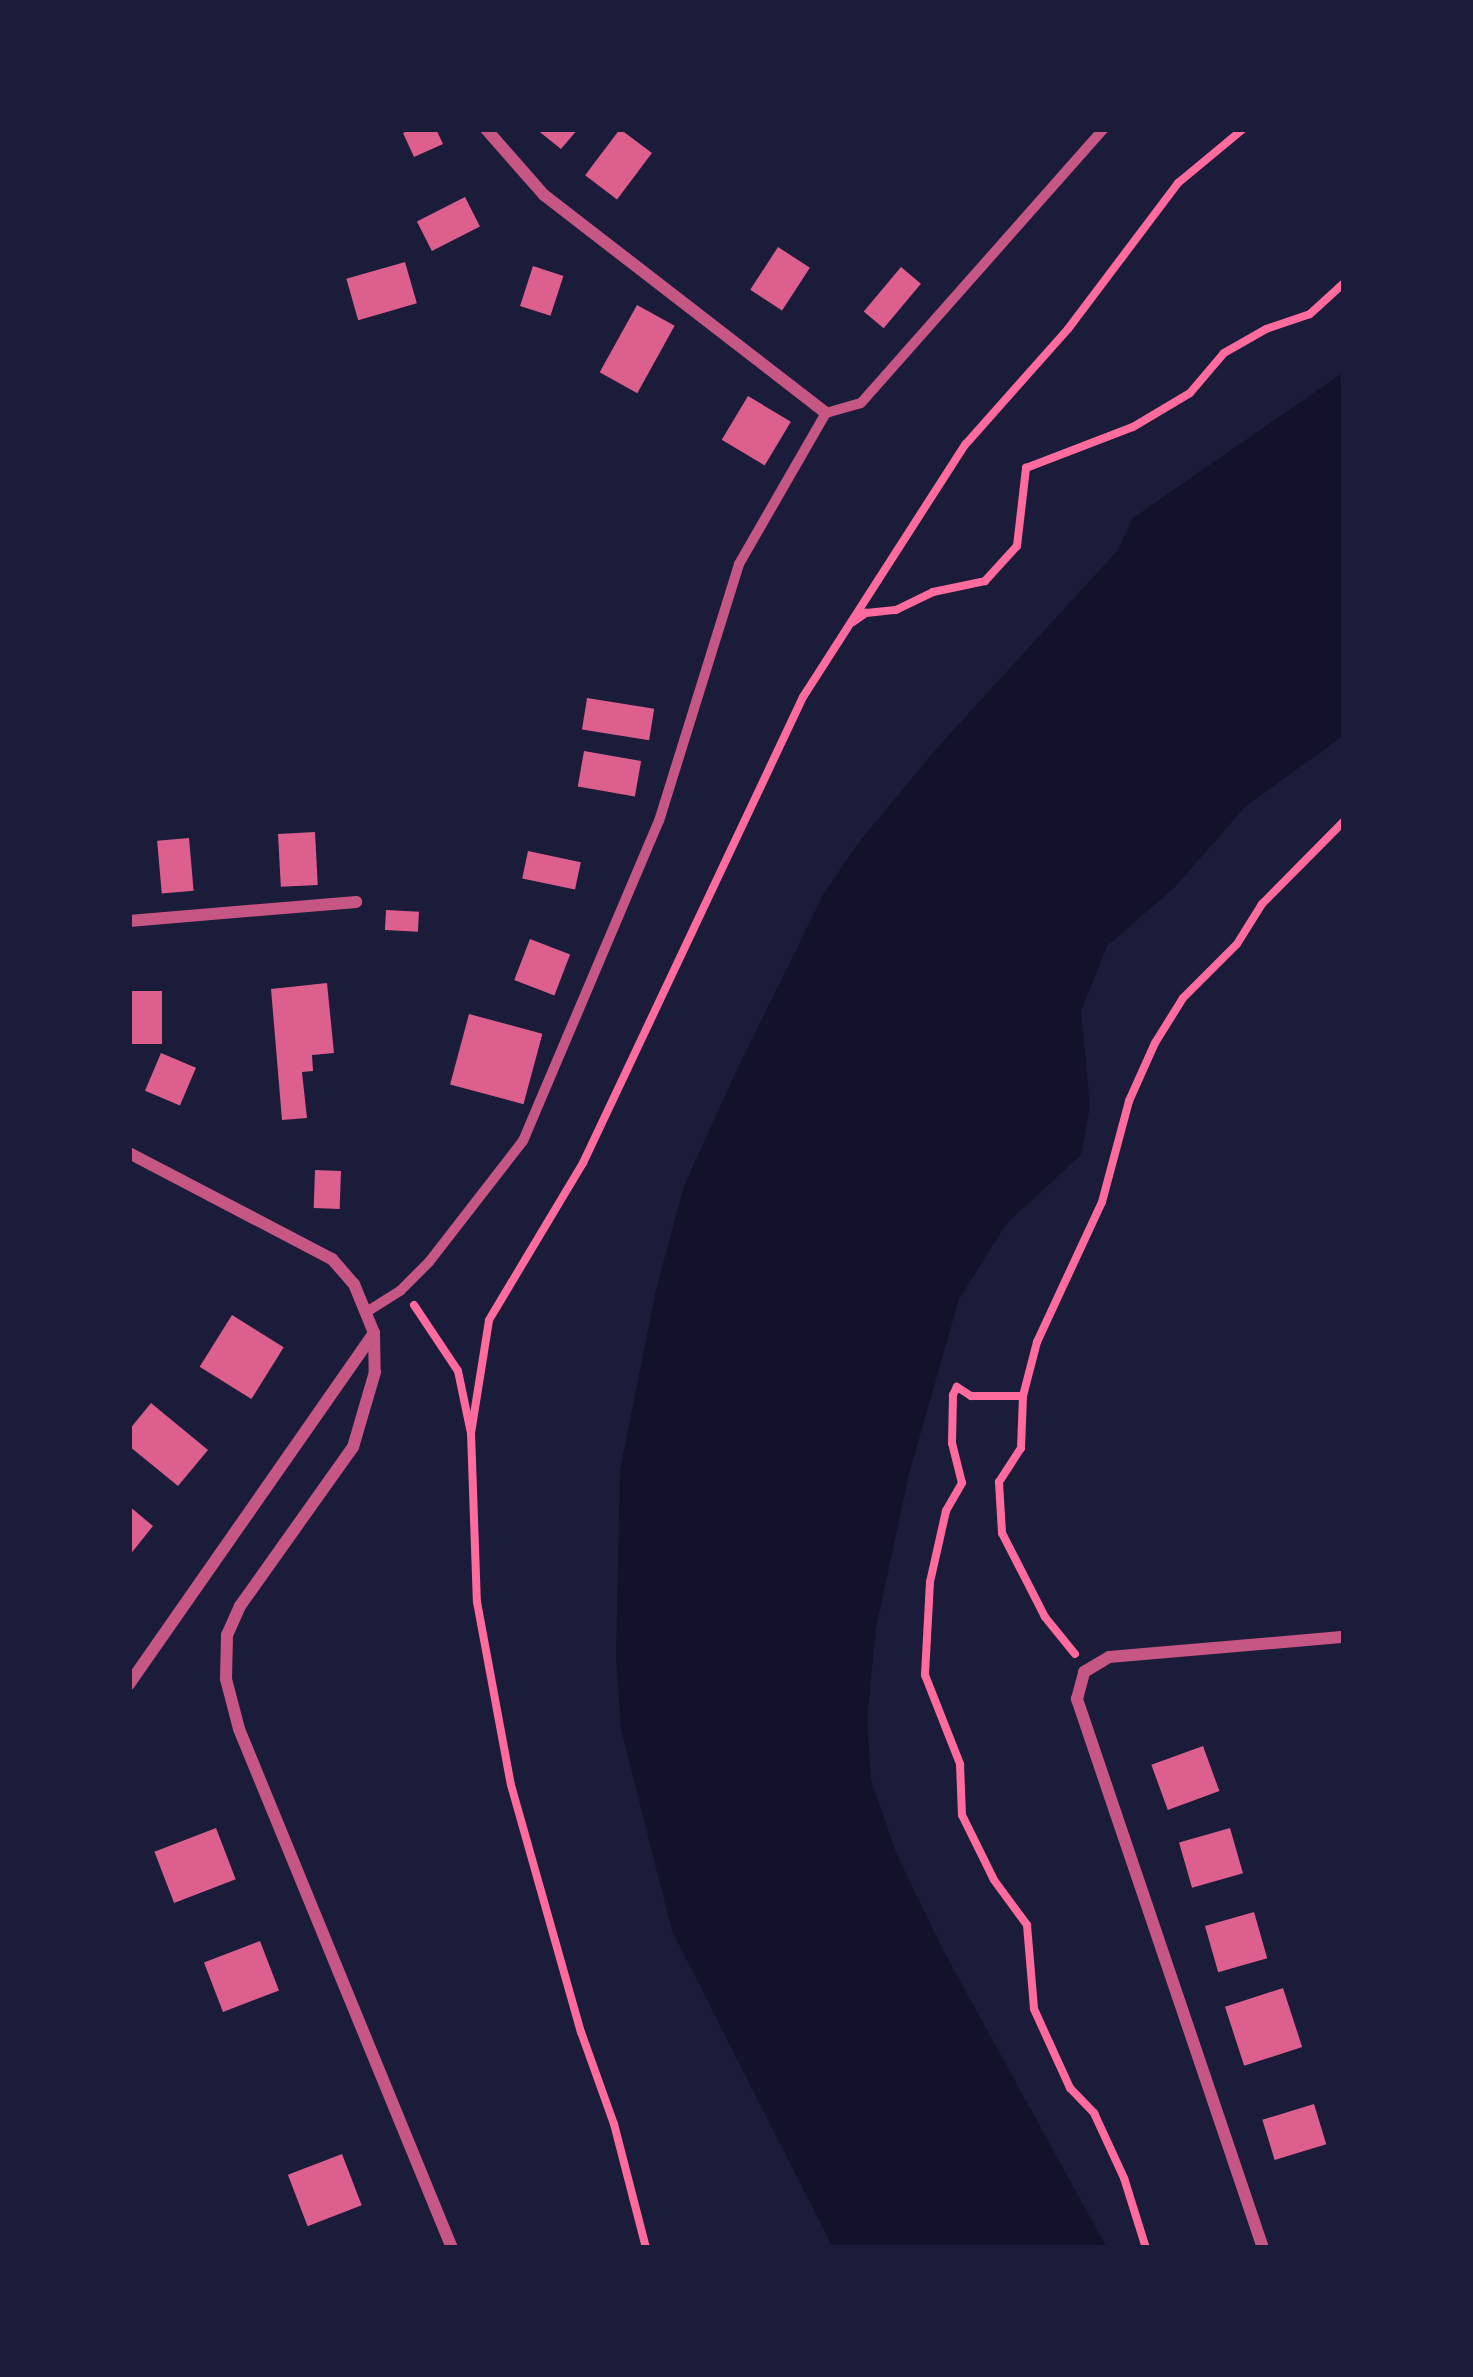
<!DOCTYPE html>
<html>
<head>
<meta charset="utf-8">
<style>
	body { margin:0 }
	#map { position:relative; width:1473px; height:2377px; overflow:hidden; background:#1b1b3a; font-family:"Playfair Display",serif }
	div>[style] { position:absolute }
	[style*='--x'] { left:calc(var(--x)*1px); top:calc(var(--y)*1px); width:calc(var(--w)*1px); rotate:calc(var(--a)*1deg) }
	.water>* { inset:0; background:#12122b }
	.building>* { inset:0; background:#dd5f8e; transform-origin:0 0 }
	.path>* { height:8px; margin:-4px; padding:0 4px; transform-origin:4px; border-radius:4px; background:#ff6b9d }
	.pedestrian>* { height:10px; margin:-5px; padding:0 5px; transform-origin:5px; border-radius:5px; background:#c65784 }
	.minor>* { height:12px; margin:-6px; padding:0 6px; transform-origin:6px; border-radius:6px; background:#c65784 }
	span { translate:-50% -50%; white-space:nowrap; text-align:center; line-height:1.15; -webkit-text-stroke:9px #1b1b3a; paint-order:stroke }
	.frame { position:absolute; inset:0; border:132px solid #1b1b3a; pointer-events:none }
</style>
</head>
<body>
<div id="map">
	<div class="water">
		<div style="clip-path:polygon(1344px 372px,1344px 735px,1245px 807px,1174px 888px,1107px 946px,1081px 1011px,1090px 1106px,1081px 1155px,1007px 1223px,959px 1299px,909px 1474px,876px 1628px,867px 1719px,871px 1780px,897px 1855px,943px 1950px,1107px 2248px,833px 2248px,672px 1931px,621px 1729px,616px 1656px,620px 1470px,656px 1290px,684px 1186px,733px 1078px,824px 893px,859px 842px,937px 748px,1117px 551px,1133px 518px)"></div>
	</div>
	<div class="building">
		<div style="clip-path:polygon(413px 129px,436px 129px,443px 144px,414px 157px,403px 133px)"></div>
		<div style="clip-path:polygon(536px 129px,578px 129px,561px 149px)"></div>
		<div style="left:620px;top:129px;width:40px;height:58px;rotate:37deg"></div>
		<div style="left:465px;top:197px;width:33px;height:54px;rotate:63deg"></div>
		<div style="left:778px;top:247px;width:38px;height:51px;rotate:33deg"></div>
		<div style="left:405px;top:262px;width:43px;height:61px;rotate:74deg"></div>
		<div style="left:533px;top:266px;width:32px;height:42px;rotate:18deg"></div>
		<div style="left:901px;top:267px;width:26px;height:58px;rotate:40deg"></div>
		<div style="left:637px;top:305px;width:43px;height:77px;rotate:29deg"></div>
		<div style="left:748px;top:396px;width:50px;height:51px;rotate:31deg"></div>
		<div style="left:587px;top:698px;width:68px;height:32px;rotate:9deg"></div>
		<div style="left:584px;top:751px;width:58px;height:36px;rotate:10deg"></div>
		<div style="left:315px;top:832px;width:53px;height:37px;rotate:87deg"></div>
		<div style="left:189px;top:838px;width:53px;height:32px;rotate:85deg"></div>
		<div style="left:528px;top:851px;width:54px;height:28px;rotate:12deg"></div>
		<div style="left:386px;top:910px;width:33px;height:20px;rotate:3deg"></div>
		<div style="left:530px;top:939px;width:43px;height:44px;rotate:21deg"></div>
		<div style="clip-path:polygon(327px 983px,334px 1053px,312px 1055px,313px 1071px,302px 1072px,307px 1118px,282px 1120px,271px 989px)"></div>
		<div style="left:129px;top:991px;width:33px;height:53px"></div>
		<div style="left:469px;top:1014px;width:76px;height:73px;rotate:15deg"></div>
		<div style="left:161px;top:1053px;width:38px;height:41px;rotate:23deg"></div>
		<div style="left:315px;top:1170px;width:26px;height:38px;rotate:2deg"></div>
		<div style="left:232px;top:1315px;width:61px;height:61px;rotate:32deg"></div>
		<div style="clip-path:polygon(151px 1403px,208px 1450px,178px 1486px,129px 1446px,129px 1430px)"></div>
		<div style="clip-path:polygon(129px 1506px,153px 1526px,129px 1556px)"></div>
		<div style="left:1203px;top:1746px;width:48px;height:55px;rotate:70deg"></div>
		<div style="left:216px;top:1828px;width:55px;height:66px;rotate:69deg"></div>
		<div style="left:1230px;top:1828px;width:47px;height:53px;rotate:74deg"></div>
		<div style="left:1254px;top:1912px;width:48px;height:51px;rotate:74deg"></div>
		<div style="left:260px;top:1941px;width:53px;height:60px;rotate:69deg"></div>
		<div style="left:1283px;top:1988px;width:62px;height:61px;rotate:72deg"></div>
		<div style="left:1314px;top:2104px;width:42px;height:54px;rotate:73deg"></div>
		<div style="left:342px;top:2154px;width:55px;height:58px;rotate:69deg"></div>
	</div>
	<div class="path">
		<div style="--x:853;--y:622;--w:16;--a:-35"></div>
		<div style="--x:866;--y:613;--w:30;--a:-6"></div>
		<div style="--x:896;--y:610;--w:41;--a:-25.9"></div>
		<div style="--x:933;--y:592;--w:53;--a:-11.9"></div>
		<div style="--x:985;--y:581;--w:47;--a:-47.6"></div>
		<div style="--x:1017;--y:546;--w:79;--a:-83.4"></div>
		<div style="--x:1026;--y:468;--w:115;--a:-21"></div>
		<div style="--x:1133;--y:427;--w:66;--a:-30.8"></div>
		<div style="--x:1190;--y:393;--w:52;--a:-49.6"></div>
		<div style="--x:1224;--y:353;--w:48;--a:-29.7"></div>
		<div style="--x:1266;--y:329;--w:46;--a:-18.8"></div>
		<div style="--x:1310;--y:314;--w:46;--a:-42.4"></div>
		<div style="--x:414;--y:1305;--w:79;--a:56.3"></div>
		<div style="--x:458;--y:1371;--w:63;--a:78.2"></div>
		<div style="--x:471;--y:1433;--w:169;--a:88"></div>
		<div style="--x:477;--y:1602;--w:186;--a:79.5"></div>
		<div style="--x:511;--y:1785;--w:257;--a:74.2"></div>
		<div style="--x:581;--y:2032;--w:98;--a:70.3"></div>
		<div style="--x:614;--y:2124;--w:128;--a:75.5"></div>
		<div style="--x:1023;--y:1396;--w:52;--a:180"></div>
		<div style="--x:971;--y:1396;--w:17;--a:-147"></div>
		<div style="--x:957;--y:1387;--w:9;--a:117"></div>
		<div style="--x:953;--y:1395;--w:48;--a:91.2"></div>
		<div style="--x:952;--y:1443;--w:41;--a:76"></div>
		<div style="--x:962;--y:1483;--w:32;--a:120"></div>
		<div style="--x:946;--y:1511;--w:73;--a:102.7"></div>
		<div style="--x:930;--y:1582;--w:93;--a:93.1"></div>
		<div style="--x:925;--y:1675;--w:96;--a:68.5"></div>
		<div style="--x:960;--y:1764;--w:51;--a:87.8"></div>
		<div style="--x:962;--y:1815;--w:72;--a:63.8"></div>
		<div style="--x:994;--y:1880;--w:56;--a:53.7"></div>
		<div style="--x:1027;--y:1925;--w:84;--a:85.2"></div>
		<div style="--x:1034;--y:2009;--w:87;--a:65.5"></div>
		<div style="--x:1070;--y:2088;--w:35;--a:46"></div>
		<div style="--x:1094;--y:2113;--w:72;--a:65.2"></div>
		<div style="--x:1124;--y:2178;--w:73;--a:72.6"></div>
		<div style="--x:471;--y:1433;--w:114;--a:-80.9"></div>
		<div style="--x:489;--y:1320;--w:183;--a:-59.1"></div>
		<div style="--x:583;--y:1163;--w:515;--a:-64.73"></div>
		<div style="--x:803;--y:697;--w:300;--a:-57.3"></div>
		<div style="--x:965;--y:445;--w:155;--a:-48.4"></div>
		<div style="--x:1068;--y:329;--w:183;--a:-53"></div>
		<div style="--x:1178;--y:183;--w:85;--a:-39.7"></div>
		<div style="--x:1075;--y:1654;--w:48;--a:-129"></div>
		<div style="--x:1045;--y:1617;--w:94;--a:-117.1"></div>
		<div style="--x:1002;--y:1533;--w:51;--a:-93.4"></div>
		<div style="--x:999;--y:1482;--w:40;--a:-57.1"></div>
		<div style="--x:1021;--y:1448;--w:52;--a:-87.8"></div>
		<div style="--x:1023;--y:1396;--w:56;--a:-75.5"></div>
		<div style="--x:1037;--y:1342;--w:154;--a:-65.1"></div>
		<div style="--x:1102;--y:1202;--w:105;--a:-75"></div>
		<div style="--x:1129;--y:1101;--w:64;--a:-65.9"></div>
		<div style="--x:1155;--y:1043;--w:53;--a:-58.1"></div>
		<div style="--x:1183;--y:998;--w:76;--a:-45"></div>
		<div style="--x:1237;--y:944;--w:47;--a:-58"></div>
		<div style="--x:1262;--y:904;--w:117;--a:-45.3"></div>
	</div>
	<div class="pedestrian">
		<div style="--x:368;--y:1311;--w:38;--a:-32"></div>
		<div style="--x:400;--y:1291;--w:41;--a:-45"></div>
		<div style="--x:429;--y:1262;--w:153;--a:-52.2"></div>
		<div style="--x:523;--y:1141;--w:348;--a:-67"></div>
		<div style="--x:659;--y:821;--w:269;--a:-72.7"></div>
		<div style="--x:739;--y:564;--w:174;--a:-60.1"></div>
		<div style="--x:826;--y:413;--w:36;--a:-16"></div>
		<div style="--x:861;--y:403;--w:366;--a:-48.5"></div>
	</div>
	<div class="minor">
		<div style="--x:486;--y:129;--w:88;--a:48.7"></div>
		<div style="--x:544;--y:195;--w:356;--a:37.7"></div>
		<div style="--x:129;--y:921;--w:228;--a:-4.8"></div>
		<div style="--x:129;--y:1153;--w:229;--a:27.6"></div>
		<div style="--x:332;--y:1259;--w:33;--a:49"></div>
		<div style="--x:354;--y:1284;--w:53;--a:67.8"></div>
		<div style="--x:374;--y:1333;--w:428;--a:124.9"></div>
		<div style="--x:374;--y:1333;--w:39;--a:89"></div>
		<div style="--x:375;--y:1372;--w:78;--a:106.3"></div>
		<div style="--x:353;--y:1447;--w:195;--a:125.4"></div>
		<div style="--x:240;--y:1606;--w:32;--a:114"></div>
		<div style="--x:227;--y:1635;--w:44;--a:91.3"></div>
		<div style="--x:226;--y:1679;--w:52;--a:75.4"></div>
		<div style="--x:239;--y:1729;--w:561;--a:67.69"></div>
		<div style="--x:1263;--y:2248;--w:580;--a:-108.72"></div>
		<div style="--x:1077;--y:1699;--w:28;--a:-75"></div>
		<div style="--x:1084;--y:1672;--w:29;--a:-31"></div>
		<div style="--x:1109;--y:1657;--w:236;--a:-4.9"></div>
	</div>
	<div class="frame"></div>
</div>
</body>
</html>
